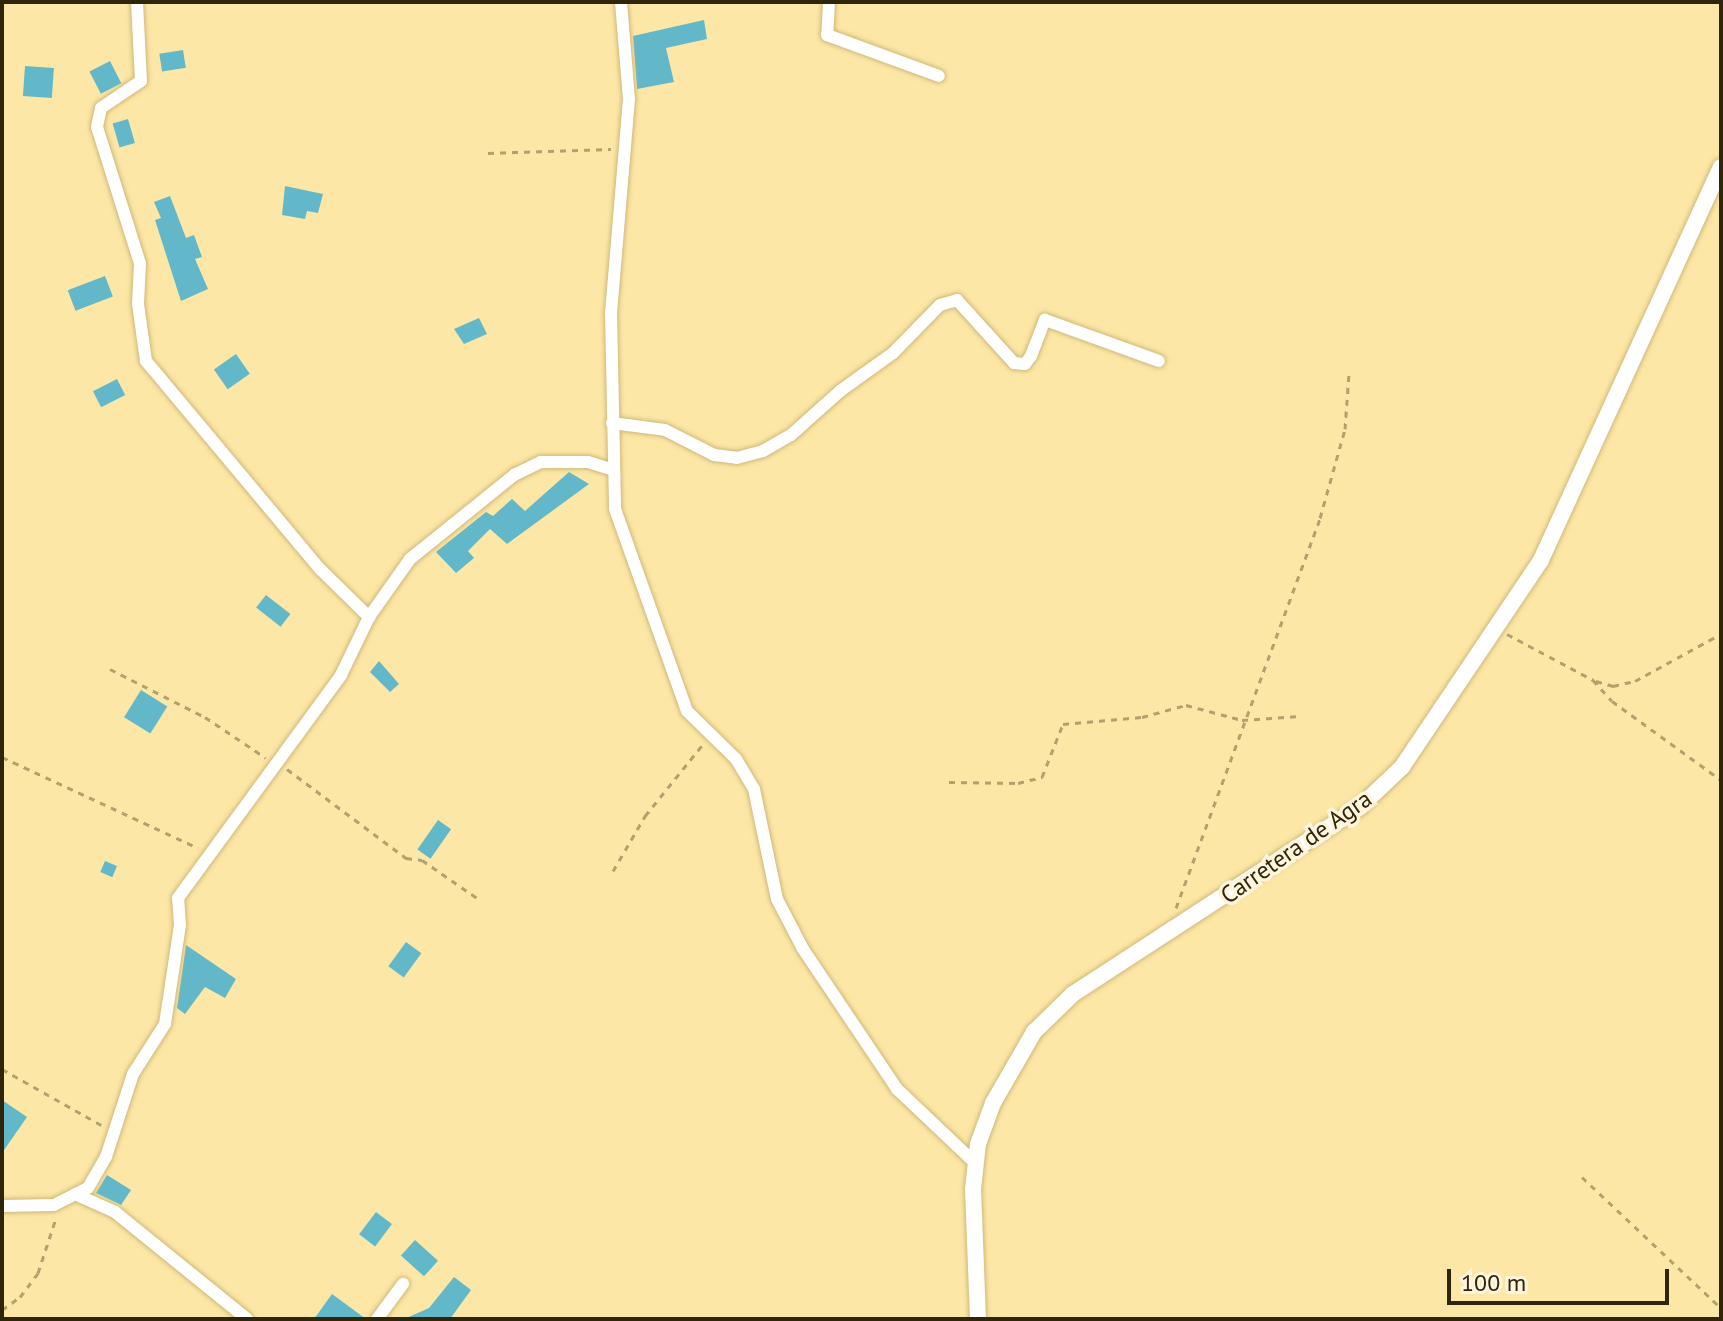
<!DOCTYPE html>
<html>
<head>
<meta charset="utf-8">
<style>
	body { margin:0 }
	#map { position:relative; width:1723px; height:1321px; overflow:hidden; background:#fde7a6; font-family:"PT Sans",sans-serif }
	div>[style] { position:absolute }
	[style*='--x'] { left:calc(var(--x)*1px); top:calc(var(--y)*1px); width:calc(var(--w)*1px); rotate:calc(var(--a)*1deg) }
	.building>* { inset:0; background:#62b8c8; transform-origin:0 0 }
	.path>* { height:3px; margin-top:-1.5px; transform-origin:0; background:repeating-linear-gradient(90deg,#b2a06d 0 6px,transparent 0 12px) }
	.roads { filter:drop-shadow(0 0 2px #cfb979) drop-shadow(0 0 2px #cfb979) }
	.minor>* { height:12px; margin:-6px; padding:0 6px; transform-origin:6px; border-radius:6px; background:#fff }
	.tertiary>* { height:16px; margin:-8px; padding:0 8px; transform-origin:8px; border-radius:8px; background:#fff }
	span { translate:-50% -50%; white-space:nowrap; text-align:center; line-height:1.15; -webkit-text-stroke:7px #fef5dc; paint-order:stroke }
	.street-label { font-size:24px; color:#2e250b }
	.frame { position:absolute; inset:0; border:4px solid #2e250b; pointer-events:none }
	.scale { position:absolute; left:1447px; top:1269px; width:222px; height:36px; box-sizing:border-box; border:4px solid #2e250b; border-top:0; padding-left:10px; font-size:24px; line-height:28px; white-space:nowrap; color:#2e250b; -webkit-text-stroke:6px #fef5dc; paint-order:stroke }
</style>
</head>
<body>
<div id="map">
	<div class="building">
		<div style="clip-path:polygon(704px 20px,707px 39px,666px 48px,674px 82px,637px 89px,633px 36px)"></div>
		<div style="left:183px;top:50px;width:18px;height:24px;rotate:81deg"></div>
		<div style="left:110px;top:61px;width:25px;height:23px;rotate:63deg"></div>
		<div style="left:25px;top:66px;width:29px;height:30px;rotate:4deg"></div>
		<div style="left:128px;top:119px;width:25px;height:16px;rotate:74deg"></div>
		<div style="clip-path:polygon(285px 186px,323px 194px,318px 213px,307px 211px,305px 219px,282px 215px)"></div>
		<div style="clip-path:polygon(170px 196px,186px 238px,194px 235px,202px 257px,195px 259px,208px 289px,181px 301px,155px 220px,161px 218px,154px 202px)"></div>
		<div style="left:105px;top:276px;width:22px;height:40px;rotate:69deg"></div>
		<div style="clip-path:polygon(479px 318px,487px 334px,464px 344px,454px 329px)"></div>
		<div style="left:236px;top:354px;width:24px;height:27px;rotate:55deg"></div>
		<div style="left:117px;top:379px;width:18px;height:27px;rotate:63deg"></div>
		<div style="clip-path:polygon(569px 472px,589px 484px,507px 544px,490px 529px,468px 551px,474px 558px,456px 573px,436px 552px,486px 512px,493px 516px,512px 499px,525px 511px)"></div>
		<div style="left:266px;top:595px;width:31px;height:16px;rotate:38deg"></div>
		<div style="clip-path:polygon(379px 661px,399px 684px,390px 692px,370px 672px)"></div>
		<div style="left:141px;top:690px;width:31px;height:32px;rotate:32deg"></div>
		<div style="left:438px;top:820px;width:16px;height:36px;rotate:35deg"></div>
		<div style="left:105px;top:861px;width:13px;height:12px;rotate:23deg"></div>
		<div style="left:406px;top:942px;width:19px;height:30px;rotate:36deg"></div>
		<div style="clip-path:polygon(186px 945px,236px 979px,225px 998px,205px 987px,185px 1014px,177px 1008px)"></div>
		<div style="clip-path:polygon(2px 1100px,27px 1117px,2px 1153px)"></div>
		<div style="clip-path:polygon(107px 1175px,131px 1190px,121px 1205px,96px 1193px)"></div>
		<div style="left:376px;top:1212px;width:20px;height:28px;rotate:37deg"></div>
		<div style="left:415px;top:1240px;width:31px;height:21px;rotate:42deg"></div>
		<div style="clip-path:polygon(454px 1277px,471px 1290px,450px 1319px,404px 1319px,429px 1308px)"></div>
		<div style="clip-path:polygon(332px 1294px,366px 1319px,314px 1319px)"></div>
	</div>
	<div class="path">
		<div style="--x:488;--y:153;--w:123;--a:-1.9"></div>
		<div style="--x:1507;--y:634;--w:98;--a:28.1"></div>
		<div style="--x:1593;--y:680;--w:28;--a:48"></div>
		<div style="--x:1612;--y:701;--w:135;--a:35.9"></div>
		<div style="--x:110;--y:669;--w:106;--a:26.8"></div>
		<div style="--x:205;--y:717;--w:73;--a:33.9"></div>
		<div style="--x:1596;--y:681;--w:18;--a:16"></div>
		<div style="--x:1613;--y:686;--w:23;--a:-13"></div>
		<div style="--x:1635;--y:681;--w:98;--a:-28.7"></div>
		<div style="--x:2;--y:757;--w:216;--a:24.9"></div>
		<div style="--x:287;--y:769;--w:149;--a:36.8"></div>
		<div style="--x:406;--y:858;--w:16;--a:7"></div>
		<div style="--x:422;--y:860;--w:70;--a:34.6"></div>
		<div style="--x:949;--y:782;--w:69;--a:0.8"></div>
		<div style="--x:1018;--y:783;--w:25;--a:-14"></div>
		<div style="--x:1042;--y:777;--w:57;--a:-68.4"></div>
		<div style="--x:1063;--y:724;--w:79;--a:-5.1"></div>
		<div style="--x:1142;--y:717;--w:46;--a:-15.3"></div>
		<div style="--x:1186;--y:705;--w:58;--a:15"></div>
		<div style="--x:1242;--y:720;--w:58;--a:-3.9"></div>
		<div style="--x:613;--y:871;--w:64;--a:-59.8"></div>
		<div style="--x:645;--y:816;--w:92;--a:-51.1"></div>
		<div style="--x:1176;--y:908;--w:416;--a:-69.7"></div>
		<div style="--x:1320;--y:518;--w:92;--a:-74.3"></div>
		<div style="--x:1345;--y:429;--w:56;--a:-85.9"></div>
		<div style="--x:2;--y:1069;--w:116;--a:29.4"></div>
		<div style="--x:1582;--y:1177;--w:191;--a:43.3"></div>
		<div style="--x:2;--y:1310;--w:22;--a:-36"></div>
		<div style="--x:20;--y:1297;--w:30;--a:-53"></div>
		<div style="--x:38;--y:1273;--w:58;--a:-71.9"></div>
	</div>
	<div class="roads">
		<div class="minor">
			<div style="--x:137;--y:2;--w:79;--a:87.1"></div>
			<div style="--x:141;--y:81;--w:48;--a:146"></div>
			<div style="--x:101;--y:108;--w:19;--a:102"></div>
			<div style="--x:97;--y:127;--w:143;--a:72.5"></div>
			<div style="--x:140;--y:263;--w:41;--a:92.8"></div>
			<div style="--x:138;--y:304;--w:58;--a:82"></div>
			<div style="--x:146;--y:361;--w:271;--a:50.1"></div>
			<div style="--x:320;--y:569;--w:69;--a:44.4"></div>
			<div style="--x:621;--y:2;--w:97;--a:85.3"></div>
			<div style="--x:629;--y:99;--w:215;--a:94.8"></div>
			<div style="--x:611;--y:313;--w:196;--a:88.8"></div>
			<div style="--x:615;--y:509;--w:214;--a:70.4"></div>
			<div style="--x:687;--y:711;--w:69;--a:44.4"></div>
			<div style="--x:736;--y:759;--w:35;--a:59"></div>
			<div style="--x:754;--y:789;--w:112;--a:78.2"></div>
			<div style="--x:777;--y:899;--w:56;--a:62.5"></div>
			<div style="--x:803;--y:949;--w:169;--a:56.1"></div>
			<div style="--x:897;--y:1089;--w:108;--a:43.5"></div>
			<div style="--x:829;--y:2;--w:33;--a:93"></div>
			<div style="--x:827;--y:35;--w:119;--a:20.1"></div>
			<div style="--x:612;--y:423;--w:53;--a:7.5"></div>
			<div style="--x:665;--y:430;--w:55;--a:27"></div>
			<div style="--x:714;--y:455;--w:23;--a:7"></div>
			<div style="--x:737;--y:458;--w:27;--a:-15"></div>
			<div style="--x:763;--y:451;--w:32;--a:-30"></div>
			<div style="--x:791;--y:435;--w:66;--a:-41.9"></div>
			<div style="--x:840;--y:391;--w:65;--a:-35.6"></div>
			<div style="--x:893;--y:353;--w:67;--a:-45.6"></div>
			<div style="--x:940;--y:305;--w:18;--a:-16"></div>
			<div style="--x:957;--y:300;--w:85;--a:47.9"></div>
			<div style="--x:1014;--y:363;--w:11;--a:5"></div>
			<div style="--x:1025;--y:364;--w:10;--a:-53"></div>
			<div style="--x:1031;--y:356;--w:39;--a:-69"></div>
			<div style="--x:1045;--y:320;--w:121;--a:19.8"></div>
			<div style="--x:75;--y:1194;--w:44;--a:24.2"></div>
			<div style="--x:115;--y:1212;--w:170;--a:39"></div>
			<div style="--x:2;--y:1206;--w:52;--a:-1.1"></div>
			<div style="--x:54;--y:1205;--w:38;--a:-27"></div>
			<div style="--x:88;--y:1188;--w:36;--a:-60"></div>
			<div style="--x:106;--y:1157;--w:87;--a:-72"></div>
			<div style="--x:133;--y:1074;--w:59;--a:-57.4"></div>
			<div style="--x:165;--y:1024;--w:100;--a:-81.4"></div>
			<div style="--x:180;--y:925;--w:27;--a:-94"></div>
			<div style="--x:178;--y:898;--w:276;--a:-53.8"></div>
			<div style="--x:341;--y:675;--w:64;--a:-64.2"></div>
			<div style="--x:369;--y:617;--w:71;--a:-54.7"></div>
			<div style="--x:410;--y:559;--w:134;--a:-38.9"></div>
			<div style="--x:514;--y:475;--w:30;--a:-26"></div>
			<div style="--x:541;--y:462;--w:47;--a:0"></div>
			<div style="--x:588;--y:462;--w:27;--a:17"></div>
			<div style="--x:377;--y:1319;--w:44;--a:-53.4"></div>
		</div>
		<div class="tertiary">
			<div style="--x:978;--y:1319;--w:130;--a:-92.2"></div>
			<div style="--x:973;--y:1189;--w:45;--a:-83.7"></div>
			<div style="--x:978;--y:1144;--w:44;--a:-69.9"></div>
			<div style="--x:993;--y:1103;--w:82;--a:-60"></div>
			<div style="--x:1034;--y:1032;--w:54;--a:-44.3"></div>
			<div style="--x:1073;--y:994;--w:343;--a:-33.1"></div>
			<div style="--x:1360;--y:807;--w:58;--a:-43.6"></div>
			<div style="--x:1402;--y:767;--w:249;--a:-56.1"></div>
			<div style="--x:1541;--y:560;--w:432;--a:-65.4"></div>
		</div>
	</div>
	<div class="street-label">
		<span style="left:1296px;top:847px;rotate:-35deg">Carretera de Agra</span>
	</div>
	<div class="frame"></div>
	<div class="scale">100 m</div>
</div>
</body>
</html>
